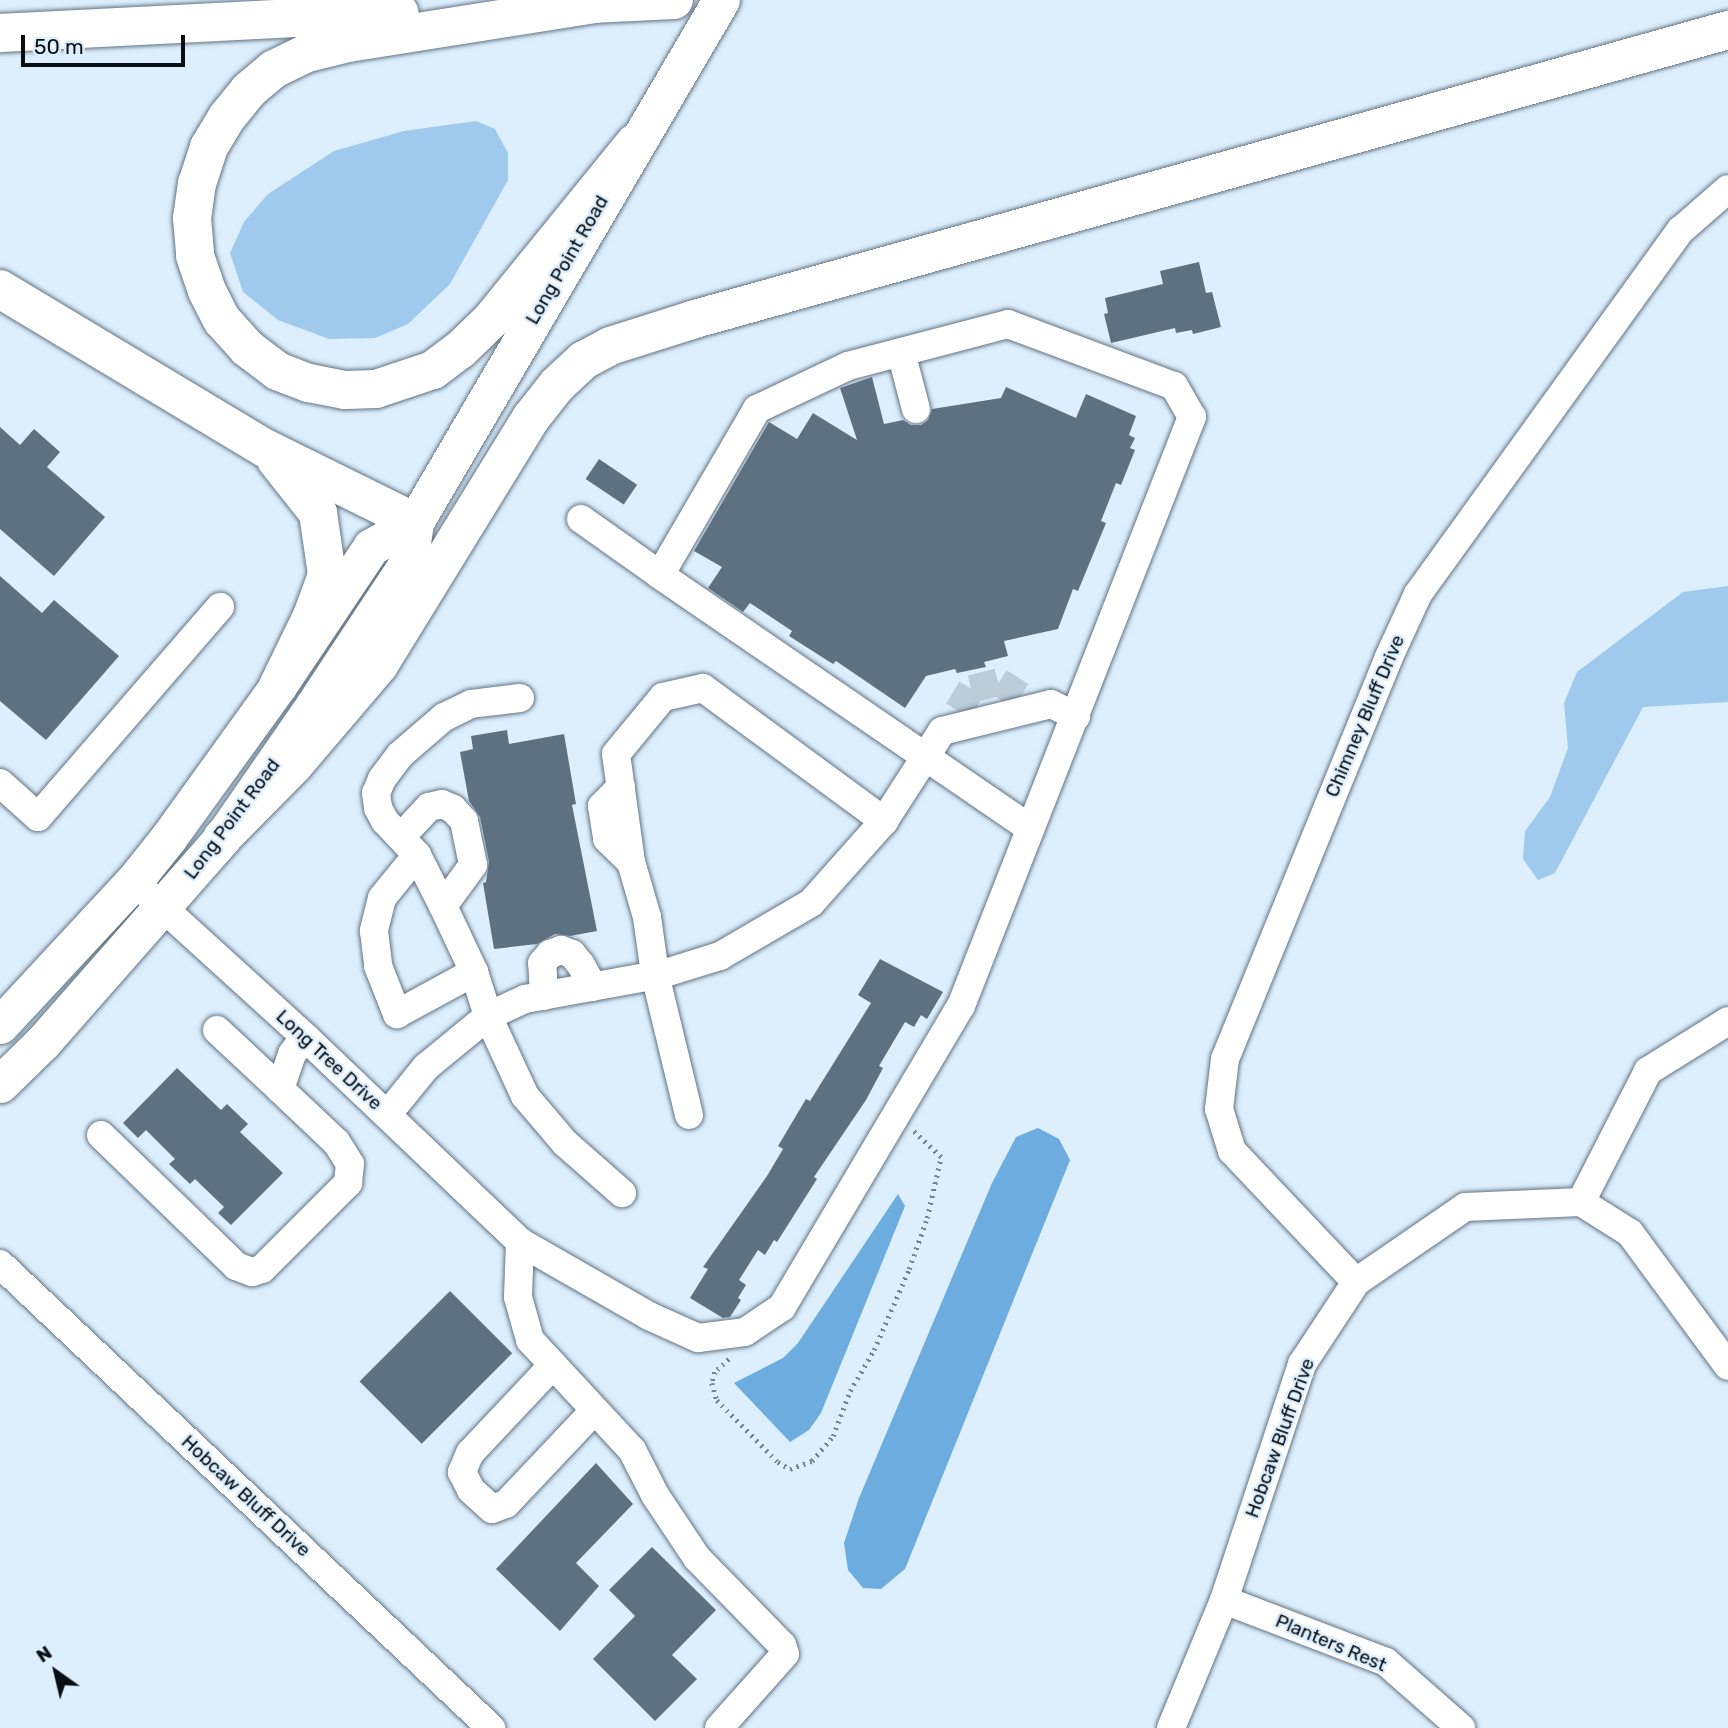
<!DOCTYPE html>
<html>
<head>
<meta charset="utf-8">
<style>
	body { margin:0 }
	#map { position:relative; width:1728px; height:1728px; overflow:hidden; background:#ddeefc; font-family:Rubik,sans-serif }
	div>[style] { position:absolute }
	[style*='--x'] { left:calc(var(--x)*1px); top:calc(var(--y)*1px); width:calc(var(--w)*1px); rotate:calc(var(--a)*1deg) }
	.green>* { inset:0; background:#9fcaed }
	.water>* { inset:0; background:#6cacde }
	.building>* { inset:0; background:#5e7180; transform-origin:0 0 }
	.minor-tunnel>* { height:28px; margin-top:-14px; transform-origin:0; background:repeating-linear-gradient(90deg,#bdccd9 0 28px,transparent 0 42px) }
	.path>* { height:4.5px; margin-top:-2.25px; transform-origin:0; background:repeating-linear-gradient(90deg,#76828d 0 2px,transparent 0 7px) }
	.roads { filter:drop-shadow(0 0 2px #617484) drop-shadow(0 0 2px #617484) }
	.minor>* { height:28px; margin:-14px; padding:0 14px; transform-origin:14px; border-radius:14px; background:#fff }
	.major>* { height:37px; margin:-18.5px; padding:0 18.5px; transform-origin:18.5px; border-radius:18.5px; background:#fff }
	.highway>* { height:38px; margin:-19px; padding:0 19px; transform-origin:19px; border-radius:19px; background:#fff }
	span { translate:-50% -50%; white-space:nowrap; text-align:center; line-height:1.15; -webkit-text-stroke:5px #ddeefc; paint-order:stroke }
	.street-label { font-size:19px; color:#070e14 }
	.north { position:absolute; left:21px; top:1637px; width:70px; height:70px; -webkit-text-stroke:5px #ddeefc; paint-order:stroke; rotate:326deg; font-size:19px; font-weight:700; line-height:28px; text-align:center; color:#070e14 }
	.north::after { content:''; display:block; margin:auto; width:24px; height:32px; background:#070e14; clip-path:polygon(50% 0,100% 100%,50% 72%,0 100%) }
	.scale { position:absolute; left:21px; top:35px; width:164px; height:32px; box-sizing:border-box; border:4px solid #070e14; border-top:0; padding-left:9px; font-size:21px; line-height:24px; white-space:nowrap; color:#070e14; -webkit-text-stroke:5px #ddeefc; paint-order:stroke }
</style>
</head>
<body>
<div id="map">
	<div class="green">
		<div style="clip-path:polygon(476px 121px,495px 129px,508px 153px,508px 180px,450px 284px,408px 324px,375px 338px,329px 339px,278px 320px,243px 292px,230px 253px,244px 222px,268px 194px,334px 151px,404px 131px)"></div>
		<div style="clip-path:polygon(1728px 586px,1728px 702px,1643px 707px,1555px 873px,1538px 880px,1523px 859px,1525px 831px,1550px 797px,1568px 748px,1564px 703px,1577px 672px,1683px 592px)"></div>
	</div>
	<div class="water">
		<div style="clip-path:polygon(1038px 1128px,1059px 1139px,1070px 1160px,905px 1569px,881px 1589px,863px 1588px,848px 1570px,844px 1543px,859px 1498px,992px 1183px,1016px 1137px)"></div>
		<div style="clip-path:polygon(898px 1194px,905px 1206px,821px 1413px,809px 1430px,790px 1442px,734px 1383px,783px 1358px,798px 1343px)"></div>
	</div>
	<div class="building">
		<div style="clip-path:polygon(1199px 262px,1206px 293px,1212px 292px,1221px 327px,1193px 334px,1192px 330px,1176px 333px,1175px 328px,1111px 343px,1104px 314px,1108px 313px,1105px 298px,1163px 284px,1160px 271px)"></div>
		<div style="clip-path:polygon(872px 377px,884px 424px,903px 420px,911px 425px,921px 425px,928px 420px,932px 409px,1001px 398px,1006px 387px,1076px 418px,1086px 394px,1136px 416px,1129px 435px,1135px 438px,1130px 448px,1135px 450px,1121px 485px,1116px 483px,1101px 521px,1106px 523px,1078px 591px,1073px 589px,1058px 629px,1004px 641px,1008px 656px,984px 662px,986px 667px,957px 673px,955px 669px,926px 676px,905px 708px,836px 661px,833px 664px,789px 636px,792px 631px,750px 603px,743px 612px,708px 588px,722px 567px,694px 551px,769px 422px,797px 439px,813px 413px,857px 440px,840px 388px)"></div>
		<div style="clip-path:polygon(0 427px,20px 445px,34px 429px,60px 452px,47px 467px,105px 517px,54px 576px,0 529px)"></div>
		<div style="left:599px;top:459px;width:46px;height:24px;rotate:34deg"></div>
		<div style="clip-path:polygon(0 576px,42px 613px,54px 600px,119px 656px,46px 740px,0 701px)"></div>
		<div style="clip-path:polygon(507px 730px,509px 744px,564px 734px,576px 804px,572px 805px,597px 931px,570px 936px,555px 934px,537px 944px,494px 949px,483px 883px,486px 882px,489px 862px,480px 817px,469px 801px,460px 752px,473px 749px,471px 736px)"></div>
		<div style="clip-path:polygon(880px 959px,943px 992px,927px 1019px,921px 1015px,914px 1027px,905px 1022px,879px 1066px,883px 1068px,866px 1100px,814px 1177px,817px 1179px,777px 1242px,774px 1240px,765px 1255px,758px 1250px,739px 1280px,746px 1285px,738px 1298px,741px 1300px,730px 1317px,723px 1318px,690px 1298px,708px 1269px,703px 1267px,767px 1176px,783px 1149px,778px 1146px,806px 1099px,810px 1101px,871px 1003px,858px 995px)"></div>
		<div style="clip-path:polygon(177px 1068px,221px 1110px,227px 1104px,248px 1124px,240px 1132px,283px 1173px,231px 1225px,218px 1213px,224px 1207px,195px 1179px,190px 1184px,169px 1164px,175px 1159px,146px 1130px,138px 1138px,123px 1123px)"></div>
		<div style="left:450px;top:1291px;width:88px;height:128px;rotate:45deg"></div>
		<div style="clip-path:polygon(596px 1463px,633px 1504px,576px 1563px,599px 1586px,560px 1631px,496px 1569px)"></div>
		<div style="clip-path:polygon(652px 1547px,716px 1610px,672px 1655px,697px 1679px,655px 1721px,593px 1659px,635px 1616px,609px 1590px)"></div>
	</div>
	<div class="minor-tunnel">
		<div style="--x:958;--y:711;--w:26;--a:-59"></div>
		<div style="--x:971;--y:689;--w:29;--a:-14"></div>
		<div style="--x:999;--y:682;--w:26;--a:32"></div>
	</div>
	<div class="path">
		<div style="--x:729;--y:1359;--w:19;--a:137"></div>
		<div style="--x:715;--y:1372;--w:11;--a:105"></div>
		<div style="--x:712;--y:1383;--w:18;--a:74"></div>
		<div style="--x:717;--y:1400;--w:87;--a:45.5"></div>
		<div style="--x:778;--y:1462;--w:14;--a:30"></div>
		<div style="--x:790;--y:1469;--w:23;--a:-20"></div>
		<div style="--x:812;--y:1461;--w:33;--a:-50"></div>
		<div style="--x:833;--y:1436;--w:48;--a:-69.3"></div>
		<div style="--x:850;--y:1391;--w:48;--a:-59.7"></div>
		<div style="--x:874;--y:1350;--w:88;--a:-66.6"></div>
		<div style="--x:909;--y:1269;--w:54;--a:-70.6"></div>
		<div style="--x:927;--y:1218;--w:63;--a:-77.1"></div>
		<div style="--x:941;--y:1157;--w:38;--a:-137"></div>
	</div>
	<div class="roads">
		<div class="minor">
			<div style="--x:901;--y:352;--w:59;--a:75.3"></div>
			<div style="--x:581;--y:519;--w:97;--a:35.3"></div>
			<div style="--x:520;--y:698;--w:49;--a:173"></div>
			<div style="--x:471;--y:704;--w:30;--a:154"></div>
			<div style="--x:444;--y:717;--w:58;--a:139.2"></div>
			<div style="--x:400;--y:755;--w:30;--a:127"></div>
			<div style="--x:382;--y:779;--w:15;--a:113"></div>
			<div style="--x:376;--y:793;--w:15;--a:82"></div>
			<div style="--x:378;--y:808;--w:15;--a:62"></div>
			<div style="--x:385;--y:821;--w:47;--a:46.7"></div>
			<div style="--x:417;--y:855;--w:57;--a:63"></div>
			<div style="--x:443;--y:906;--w:73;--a:64.8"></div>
			<div style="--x:474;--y:972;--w:46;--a:72.3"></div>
			<div style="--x:488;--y:1016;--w:88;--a:65.2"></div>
			<div style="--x:525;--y:1096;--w:62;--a:49.6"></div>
			<div style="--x:565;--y:1143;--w:76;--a:41.3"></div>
			<div style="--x:0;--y:783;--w:51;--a:41.8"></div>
			<div style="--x:38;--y:817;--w:278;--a:-49.1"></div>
			<div style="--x:621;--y:787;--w:27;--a:135"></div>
			<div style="--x:602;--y:806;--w:33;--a:81"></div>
			<div style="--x:607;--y:839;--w:33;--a:44"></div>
			<div style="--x:401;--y:837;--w:41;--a:-47"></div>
			<div style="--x:429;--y:807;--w:13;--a:-13"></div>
			<div style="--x:442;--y:804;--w:12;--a:24"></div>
			<div style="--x:453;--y:809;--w:16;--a:47"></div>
			<div style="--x:464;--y:821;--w:45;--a:78.4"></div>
			<div style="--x:473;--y:865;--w:51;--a:126.2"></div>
			<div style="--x:417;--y:855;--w:55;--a:129.1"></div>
			<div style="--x:382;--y:898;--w:34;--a:104"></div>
			<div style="--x:374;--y:931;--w:35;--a:83"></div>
			<div style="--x:378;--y:966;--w:52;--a:68.4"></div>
			<div style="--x:397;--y:1014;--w:88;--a:-28.6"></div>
			<div style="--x:149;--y:895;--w:211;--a:42.3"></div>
			<div style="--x:305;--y:1037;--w:297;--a:43.6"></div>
			<div style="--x:520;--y:1242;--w:149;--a:29.8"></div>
			<div style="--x:649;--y:1316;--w:54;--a:24.2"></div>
			<div style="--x:698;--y:1338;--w:47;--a:-7.3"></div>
			<div style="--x:745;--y:1332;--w:45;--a:-34"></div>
			<div style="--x:782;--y:1307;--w:350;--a:-59.3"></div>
			<div style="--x:961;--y:1006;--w:633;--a:-68.59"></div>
			<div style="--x:1192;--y:417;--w:36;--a:-120"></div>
			<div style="--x:1174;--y:386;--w:177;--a:-159.5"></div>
			<div style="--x:1008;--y:324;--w:165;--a:165.3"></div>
			<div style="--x:848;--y:366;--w:101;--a:154.7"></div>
			<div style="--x:757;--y:409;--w:192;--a:120.3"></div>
			<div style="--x:660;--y:575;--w:448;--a:34.4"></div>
			<div style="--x:544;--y:996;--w:33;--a:-93"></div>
			<div style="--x:542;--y:963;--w:12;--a:-48"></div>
			<div style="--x:550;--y:954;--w:12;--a:-20"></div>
			<div style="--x:561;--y:950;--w:12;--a:20"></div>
			<div style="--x:572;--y:954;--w:14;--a:51"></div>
			<div style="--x:581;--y:965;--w:25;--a:61"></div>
			<div style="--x:217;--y:1030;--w:86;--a:43.1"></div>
			<div style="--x:387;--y:1115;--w:62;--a:-50.9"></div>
			<div style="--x:426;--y:1067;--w:80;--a:-39.4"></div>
			<div style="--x:488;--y:1016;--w:41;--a:-24.7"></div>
			<div style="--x:525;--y:999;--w:139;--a:-10.3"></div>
			<div style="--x:662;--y:974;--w:61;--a:-17.2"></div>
			<div style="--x:720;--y:956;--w:105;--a:-30.2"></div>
			<div style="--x:811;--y:903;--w:110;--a:-48.3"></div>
			<div style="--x:884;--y:821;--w:107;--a:-57.2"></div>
			<div style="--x:942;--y:731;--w:112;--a:-13.9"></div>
			<div style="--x:1051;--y:704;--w:28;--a:26"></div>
			<div style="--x:689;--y:1115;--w:145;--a:-103.6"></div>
			<div style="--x:655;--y:974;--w:58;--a:-98"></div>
			<div style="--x:647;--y:917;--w:57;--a:-106.2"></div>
			<div style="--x:631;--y:862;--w:109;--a:-97.9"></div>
			<div style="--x:616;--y:754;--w:74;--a:-50.5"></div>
			<div style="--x:663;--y:697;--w:41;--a:-12.7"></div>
			<div style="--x:703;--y:688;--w:225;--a:36.3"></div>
			<div style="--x:101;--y:1135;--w:188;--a:44.1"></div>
			<div style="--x:236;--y:1266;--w:17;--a:21"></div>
			<div style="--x:252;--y:1272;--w:10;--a:-17"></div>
			<div style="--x:262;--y:1269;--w:122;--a:-45"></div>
			<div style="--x:348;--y:1183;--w:19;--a:-84"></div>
			<div style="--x:350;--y:1164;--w:26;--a:-122"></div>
			<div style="--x:336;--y:1142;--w:77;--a:-136.6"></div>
			<div style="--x:280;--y:1089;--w:37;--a:-71"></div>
			<div style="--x:292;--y:1054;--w:21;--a:-53"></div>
			<div style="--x:1581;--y:1202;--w:147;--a:-62.9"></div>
			<div style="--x:1648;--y:1071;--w:94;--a:-32"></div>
			<div style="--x:520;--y:1242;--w:55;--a:92.1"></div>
			<div style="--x:518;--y:1297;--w:45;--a:74.4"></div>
			<div style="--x:530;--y:1340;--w:150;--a:47.2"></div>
			<div style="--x:632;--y:1450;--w:51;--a:62.9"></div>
			<div style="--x:655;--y:1495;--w:76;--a:56.3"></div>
			<div style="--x:697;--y:1558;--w:122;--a:45.7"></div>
			<div style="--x:782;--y:1645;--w:9;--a:72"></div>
			<div style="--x:785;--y:1654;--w:99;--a:131.7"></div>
			<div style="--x:0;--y:1264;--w:676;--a:43.38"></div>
			<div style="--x:1356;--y:1282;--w:180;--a:-133.4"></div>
			<div style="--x:1232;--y:1151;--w:44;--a:-107.2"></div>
			<div style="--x:1219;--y:1109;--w:50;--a:-83.2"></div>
			<div style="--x:1225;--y:1059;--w:434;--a:-67.8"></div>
			<div style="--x:1389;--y:657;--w:69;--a:-65.3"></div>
			<div style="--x:1418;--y:594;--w:449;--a:-54.2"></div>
			<div style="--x:1681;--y:230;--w:62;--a:-41.1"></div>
			<div style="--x:553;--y:1365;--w:121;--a:133.3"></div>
			<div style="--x:470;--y:1453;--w:21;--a:113"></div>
			<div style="--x:462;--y:1472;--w:20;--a:63"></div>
			<div style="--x:471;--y:1490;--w:28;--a:42"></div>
			<div style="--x:492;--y:1509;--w:15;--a:-20"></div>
			<div style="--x:506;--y:1504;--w:128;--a:-46.6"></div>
			<div style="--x:1224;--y:1600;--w:173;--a:20.9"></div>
			<div style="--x:1386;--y:1662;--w:100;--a:41.3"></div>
			<div style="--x:1171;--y:1728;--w:139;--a:-67.5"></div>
			<div style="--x:1224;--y:1600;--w:249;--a:-71.7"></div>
			<div style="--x:1302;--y:1364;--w:98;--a:-56.6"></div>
			<div style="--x:1356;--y:1282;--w:132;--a:-34.5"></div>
			<div style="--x:1465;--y:1207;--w:116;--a:-2.5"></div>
			<div style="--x:1581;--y:1202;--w:58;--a:32.3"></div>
			<div style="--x:1630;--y:1233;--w:165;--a:53.6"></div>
		</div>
		<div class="major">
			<div style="--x:0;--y:1025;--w:197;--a:-47.1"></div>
			<div style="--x:134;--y:881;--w:56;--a:-51.5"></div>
			<div style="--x:169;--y:837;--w:186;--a:-54.2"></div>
			<div style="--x:278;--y:686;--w:167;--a:-56.2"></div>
			<div style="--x:371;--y:547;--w:51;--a:-29.6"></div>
			<div style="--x:0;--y:1084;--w:60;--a:-44.3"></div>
			<div style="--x:43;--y:1042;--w:271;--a:-48.7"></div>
			<div style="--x:222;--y:838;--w:162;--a:-55.3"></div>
			<div style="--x:314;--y:705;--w:173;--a:-56.6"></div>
			<div style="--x:409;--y:561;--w:39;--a:-81"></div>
			<div style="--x:415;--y:522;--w:605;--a:-59.62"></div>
		</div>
		<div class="highway">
			<div style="--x:595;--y:4;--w:250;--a:171"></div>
			<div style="--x:348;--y:43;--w:42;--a:166.3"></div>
			<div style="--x:307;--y:53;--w:37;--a:154"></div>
			<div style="--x:274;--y:69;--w:33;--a:140"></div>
			<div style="--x:249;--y:90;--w:35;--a:129"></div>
			<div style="--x:227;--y:117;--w:35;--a:121"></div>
			<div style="--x:209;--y:147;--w:38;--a:108"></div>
			<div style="--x:197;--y:183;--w:35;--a:98"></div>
			<div style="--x:192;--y:218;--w:38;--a:85"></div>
			<div style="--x:195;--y:256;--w:37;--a:71"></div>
			<div style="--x:207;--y:291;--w:33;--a:63"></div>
			<div style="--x:222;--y:320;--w:38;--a:48"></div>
			<div style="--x:247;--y:348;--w:38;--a:37"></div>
			<div style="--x:277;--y:371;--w:34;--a:21"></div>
			<div style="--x:309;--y:383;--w:37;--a:11"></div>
			<div style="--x:345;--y:390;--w:31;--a:-2"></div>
			<div style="--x:376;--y:389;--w:60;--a:-18.4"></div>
			<div style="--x:433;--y:370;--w:34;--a:-37"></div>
			<div style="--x:460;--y:350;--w:43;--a:-44.1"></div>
			<div style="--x:491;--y:320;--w:228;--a:-50.9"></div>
			<div style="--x:571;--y:5;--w:103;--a:-2.8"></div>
			<div style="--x:0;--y:33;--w:400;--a:-2.9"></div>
			<div style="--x:0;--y:289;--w:309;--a:31"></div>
			<div style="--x:265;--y:448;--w:167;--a:26.3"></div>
			<div style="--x:276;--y:460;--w:68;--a:51.6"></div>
			<div style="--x:318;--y:513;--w:63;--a:81.7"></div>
			<div style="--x:327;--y:575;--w:44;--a:110.1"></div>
			<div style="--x:312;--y:616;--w:78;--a:115.9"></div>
			<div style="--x:222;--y:838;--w:103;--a:-45.4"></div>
			<div style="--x:294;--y:765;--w:131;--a:-49.6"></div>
			<div style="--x:379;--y:665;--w:290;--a:-58.4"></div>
			<div style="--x:531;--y:418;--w:42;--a:-51.8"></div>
			<div style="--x:557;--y:385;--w:37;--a:-43"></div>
			<div style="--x:584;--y:360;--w:30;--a:-28"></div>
			<div style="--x:610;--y:346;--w:89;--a:-17.6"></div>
			<div style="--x:695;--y:319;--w:1073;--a:-15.63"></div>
		</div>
	</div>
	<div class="street-label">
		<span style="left:567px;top:260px;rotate:-60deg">Long Point Road</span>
		<span style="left:1365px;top:716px;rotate:-67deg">Chimney Bluff Drive</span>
		<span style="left:232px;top:819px;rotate:-53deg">Long Point Road</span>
		<span style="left:329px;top:1060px;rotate:43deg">Long Tree Drive</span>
		<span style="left:1280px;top:1438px;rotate:-70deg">Hobcaw Bluff Drive</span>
		<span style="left:246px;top:1496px;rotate:43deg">Hobcaw Bluff Drive</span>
		<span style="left:1331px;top:1643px;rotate:23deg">Planters Rest</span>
	</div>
	<div class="north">N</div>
	<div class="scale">50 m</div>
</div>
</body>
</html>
